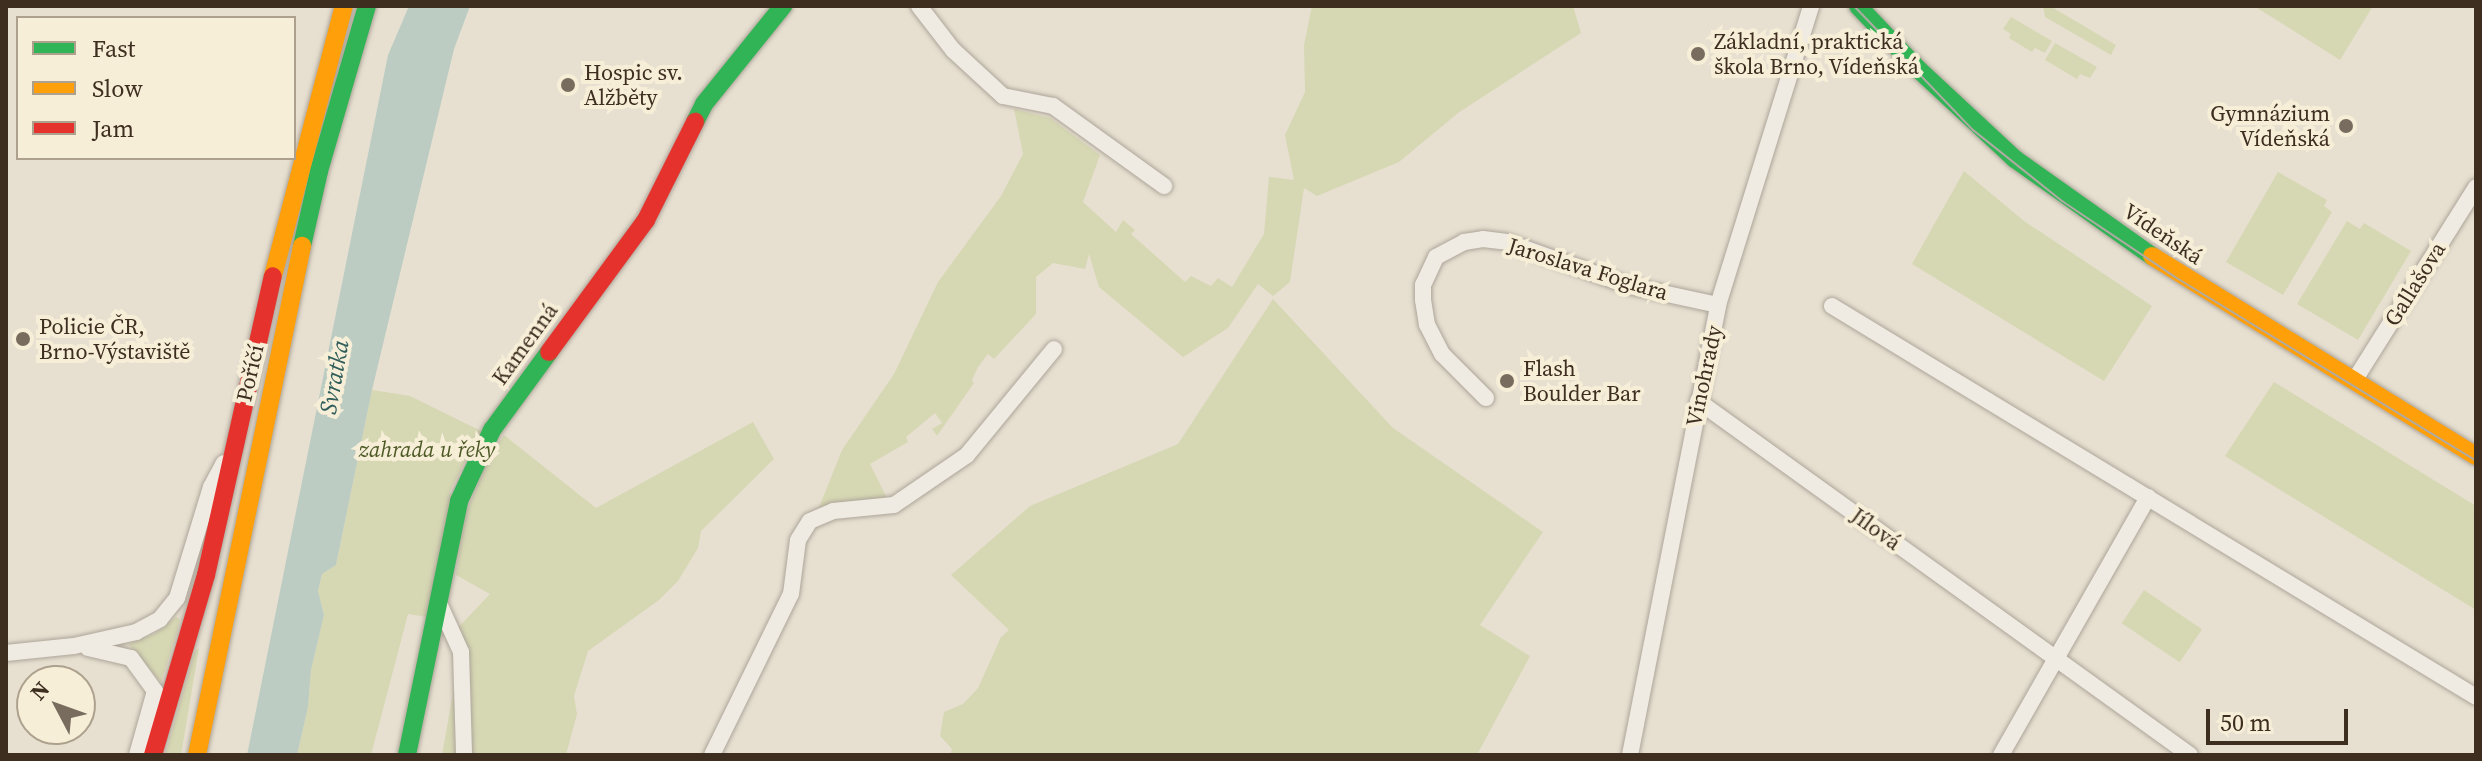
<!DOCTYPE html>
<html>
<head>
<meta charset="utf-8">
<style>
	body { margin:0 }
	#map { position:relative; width:2482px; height:761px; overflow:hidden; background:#e7e0d1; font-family:"Source Serif 4",serif }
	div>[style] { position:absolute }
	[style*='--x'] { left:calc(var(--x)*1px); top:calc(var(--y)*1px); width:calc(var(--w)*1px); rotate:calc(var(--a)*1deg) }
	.green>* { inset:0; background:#d6d7b3; transform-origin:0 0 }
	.water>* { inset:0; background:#bcccc2 }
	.roads { filter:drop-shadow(0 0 2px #ada599) drop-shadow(0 0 2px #ada599) }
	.street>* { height:16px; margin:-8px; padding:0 8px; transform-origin:8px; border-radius:8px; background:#efebe3 }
	.fast>* { height:18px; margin:-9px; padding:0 9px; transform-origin:9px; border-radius:9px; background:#30b455 }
	.slow>* { height:18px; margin:-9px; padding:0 9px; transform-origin:9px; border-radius:9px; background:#ff9f0a }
	.jam>* { height:18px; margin:-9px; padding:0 9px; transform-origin:9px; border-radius:9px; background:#e5322d }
	.tram>* { height:2px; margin:-1px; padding:0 1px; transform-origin:1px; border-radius:1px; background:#afaaa2 }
	.dots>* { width:22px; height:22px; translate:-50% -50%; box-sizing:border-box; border:4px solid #f7eed8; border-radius:50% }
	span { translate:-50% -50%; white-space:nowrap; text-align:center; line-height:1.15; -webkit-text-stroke:8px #f7eed8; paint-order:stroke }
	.poi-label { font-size:22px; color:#3d2e20 }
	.left { translate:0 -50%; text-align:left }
	.right { translate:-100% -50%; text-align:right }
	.street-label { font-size:22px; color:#3d2e20 }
	.park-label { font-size:22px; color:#4d5a26; font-style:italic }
	.water-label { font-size:24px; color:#2f5d5a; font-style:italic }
	.frame { position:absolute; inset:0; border:8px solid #3d2e20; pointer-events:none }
	.legend { position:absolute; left:16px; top:16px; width:280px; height:144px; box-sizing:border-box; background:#f7eed8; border:2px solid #ada18e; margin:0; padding:10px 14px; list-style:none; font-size:24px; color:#3d2e20 }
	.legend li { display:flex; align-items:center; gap:16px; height:40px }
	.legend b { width:40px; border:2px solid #ada18e }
	.north { position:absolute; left:16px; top:665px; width:80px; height:80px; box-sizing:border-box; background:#f7eed8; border:2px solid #ada18e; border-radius:50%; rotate:311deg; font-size:22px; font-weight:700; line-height:32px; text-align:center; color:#3d2e20 }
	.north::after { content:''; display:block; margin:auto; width:28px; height:36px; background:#786c5e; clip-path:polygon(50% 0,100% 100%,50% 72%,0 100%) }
	.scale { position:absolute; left:2206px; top:709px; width:142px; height:36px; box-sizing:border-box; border:4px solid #3d2e20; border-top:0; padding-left:10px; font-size:24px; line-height:28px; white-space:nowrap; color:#3d2e20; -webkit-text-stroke:6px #f7eed8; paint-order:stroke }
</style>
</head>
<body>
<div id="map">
	<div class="green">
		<div style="clip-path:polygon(1312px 6px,1573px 6px,1581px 33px,1458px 113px,1399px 162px,1317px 196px,1304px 188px,1290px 282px,1273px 296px,1258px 284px,1228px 328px,1183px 357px,1099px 287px,1089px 254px,1085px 269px,1053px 263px,1036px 277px,1036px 314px,994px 359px,988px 354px,978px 367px,972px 380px,974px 383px,937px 436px,932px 429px,942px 423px,935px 413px,906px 437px,908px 442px,870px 464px,888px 500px,818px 510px,842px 450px,894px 374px,938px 282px,1001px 196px,1023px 154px,1014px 109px,1050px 118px,1100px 155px,1083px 202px,1116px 232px,1123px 220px,1135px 230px,1131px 234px,1185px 282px,1191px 276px,1211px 286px,1218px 278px,1232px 287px,1264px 234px,1269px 177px,1294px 180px,1285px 135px,1305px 92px,1304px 45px)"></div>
		<div style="clip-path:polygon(2043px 6px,2050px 6px,2116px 45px,2111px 55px,2045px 17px)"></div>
		<div style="clip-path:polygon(2254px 6px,2373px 6px,2340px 60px)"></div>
		<div style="clip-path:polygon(2011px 17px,2052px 41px,2045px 53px,2035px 48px,2032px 52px,2009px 38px,2011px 34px,2003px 29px)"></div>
		<div style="clip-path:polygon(2055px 43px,2097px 67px,2090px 78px,2080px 74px,2077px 79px,2045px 60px)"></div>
		<div style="clip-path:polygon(1964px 171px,2024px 221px,2152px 306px,2104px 381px,1912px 264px)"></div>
		<div style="clip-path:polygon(2278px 172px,2327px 200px,2324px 206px,2332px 212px,2283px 295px,2226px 262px)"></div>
		<div style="clip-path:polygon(2347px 221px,2360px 229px,2364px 223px,2411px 251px,2358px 340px,2297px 304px)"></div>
		<div style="clip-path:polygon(1273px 299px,1393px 428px,1543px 532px,1480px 625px,1530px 656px,1477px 755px,950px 755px,952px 749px,940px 736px,944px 712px,963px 704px,978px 688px,1001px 637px,1009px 630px,951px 575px,1030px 506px,1178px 444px)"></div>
		<div style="clip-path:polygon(2274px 382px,2476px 506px,2476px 610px,2225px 456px)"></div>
		<div style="clip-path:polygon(372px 390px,410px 396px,481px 431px,449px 493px,453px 495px,427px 617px,408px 614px,371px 755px,297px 755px,308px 707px,311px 670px,324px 615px,318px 591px,322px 574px,336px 565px)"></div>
		<div style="clip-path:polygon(753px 422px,774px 459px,701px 531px,698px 548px,678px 581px,659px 600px,588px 651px,574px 696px,577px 714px,566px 755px,442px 755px,454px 687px,451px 635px,490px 594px,456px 575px,464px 518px,489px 457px,504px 435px,596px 508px)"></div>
		<div style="left:2144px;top:590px;width:70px;height:40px;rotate:34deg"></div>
		<div style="clip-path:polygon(176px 617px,180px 619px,177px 633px,161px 682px,128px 644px,154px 634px)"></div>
		<div style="clip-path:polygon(199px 648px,181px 755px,165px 755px,195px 651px)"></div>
	</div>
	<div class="water">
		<div style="clip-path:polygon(409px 6px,470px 6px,454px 49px,372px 390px,336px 565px,322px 574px,318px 591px,324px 615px,311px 670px,308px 707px,297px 755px,247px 755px,388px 55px)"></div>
	</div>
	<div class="roads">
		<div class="street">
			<div style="--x:919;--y:6;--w:56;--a:52.3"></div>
			<div style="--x:953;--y:50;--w:68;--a:42.6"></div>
			<div style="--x:1003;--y:96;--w:51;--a:11.3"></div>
			<div style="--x:1053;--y:106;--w:137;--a:35.8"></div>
			<div style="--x:1832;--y:306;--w:753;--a:31.26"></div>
			<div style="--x:2354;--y:381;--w:229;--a:-57.8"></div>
			<div style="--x:1486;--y:398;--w:62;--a:-135"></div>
			<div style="--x:1442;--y:354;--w:33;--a:-117"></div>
			<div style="--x:1427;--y:325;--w:25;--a:-99"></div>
			<div style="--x:1423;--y:300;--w:15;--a:-90"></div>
			<div style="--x:1423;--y:285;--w:31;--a:-65"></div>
			<div style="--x:1436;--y:257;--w:32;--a:-28"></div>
			<div style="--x:1464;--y:242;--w:19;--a:-9"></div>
			<div style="--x:1483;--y:239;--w:24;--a:7"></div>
			<div style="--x:1507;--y:242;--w:131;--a:19.7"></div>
			<div style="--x:1630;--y:286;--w:90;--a:12.2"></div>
			<div style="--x:1698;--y:401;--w:606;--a:35.74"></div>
			<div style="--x:438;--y:601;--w:56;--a:65.7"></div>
			<div style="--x:461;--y:652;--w:103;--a:88.3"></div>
			<div style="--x:88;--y:648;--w:44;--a:13.1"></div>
			<div style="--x:131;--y:658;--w:41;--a:54"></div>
			<div style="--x:155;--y:691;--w:66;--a:105.7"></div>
			<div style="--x:6;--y:653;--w:68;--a:-5.9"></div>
			<div style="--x:74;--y:646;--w:64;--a:-12.7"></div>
			<div style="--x:136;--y:632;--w:27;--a:-28"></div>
			<div style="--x:160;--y:619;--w:27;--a:-51"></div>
			<div style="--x:177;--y:598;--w:116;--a:-73"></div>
			<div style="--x:211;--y:487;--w:27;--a:-62"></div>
			<div style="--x:712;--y:755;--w:179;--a:-63.9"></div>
			<div style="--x:791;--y:594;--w:54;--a:-82.6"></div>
			<div style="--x:798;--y:540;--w:22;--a:-58"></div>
			<div style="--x:810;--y:521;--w:25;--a:-23"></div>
			<div style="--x:833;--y:511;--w:61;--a:-5.6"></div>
			<div style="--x:894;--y:505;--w:88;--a:-34.4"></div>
			<div style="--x:967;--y:455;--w:137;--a:-50.6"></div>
			<div style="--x:1630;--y:755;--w:459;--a:-78.9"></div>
			<div style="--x:1718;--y:305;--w:313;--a:-72.7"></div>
			<div style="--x:2001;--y:755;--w:297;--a:-60.3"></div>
		</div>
		<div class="fast">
			<div style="--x:1858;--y:6;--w:86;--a:46.4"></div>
			<div style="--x:1917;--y:68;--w:134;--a:42.9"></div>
			<div style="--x:2015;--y:159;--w:168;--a:35.3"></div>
			<div style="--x:695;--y:122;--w:20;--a:-63"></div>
			<div style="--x:704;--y:104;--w:126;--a:-51.1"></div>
			<div style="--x:302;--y:246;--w:77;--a:-77.2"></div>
			<div style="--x:319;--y:171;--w:172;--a:-73.8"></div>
			<div style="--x:407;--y:755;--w:259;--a:-78.4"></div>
			<div style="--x:459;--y:501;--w:78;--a:-65.1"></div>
			<div style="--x:492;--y:430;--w:97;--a:-53.8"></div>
		</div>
		<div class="slow">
			<div style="--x:2152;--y:256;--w:381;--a:31.7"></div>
			<div style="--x:273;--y:276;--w:279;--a:-75.3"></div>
			<div style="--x:197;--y:755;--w:520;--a:-78.34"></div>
		</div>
		<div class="jam">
			<div style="--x:549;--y:352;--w:164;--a:-53.7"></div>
			<div style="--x:646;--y:220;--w:110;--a:-63.4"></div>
			<div style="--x:153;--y:755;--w:188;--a:-73.6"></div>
			<div style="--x:206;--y:575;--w:306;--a:-77.4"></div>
		</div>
	</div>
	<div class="tram">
		<div style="--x:1854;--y:6;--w:172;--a:46.2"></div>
		<div style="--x:1973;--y:130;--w:114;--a:38.6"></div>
		<div style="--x:2062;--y:201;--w:136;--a:33.9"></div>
		<div style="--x:2175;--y:277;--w:353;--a:31.4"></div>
	</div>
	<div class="dots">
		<div style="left:1698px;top:54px;background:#786c5e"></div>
		<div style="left:568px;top:85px;background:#786c5e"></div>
		<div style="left:2346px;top:126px;background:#786c5e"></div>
		<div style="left:23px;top:339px;background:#786c5e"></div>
		<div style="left:1507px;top:381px;background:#786c5e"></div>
	</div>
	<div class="poi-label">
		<span class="left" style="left:1714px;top:54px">Základní, praktická<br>škola Brno, Vídeňská</span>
		<span class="left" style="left:584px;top:85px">Hospic sv.<br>Alžběty</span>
		<span class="right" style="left:2330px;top:126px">Gymnázium<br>Vídeňská</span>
		<span class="left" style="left:39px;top:339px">Policie ČR,<br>Brno-Výstaviště</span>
		<span class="left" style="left:1523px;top:381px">Flash<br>Boulder Bar</span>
	</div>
	<div class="street-label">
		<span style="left:2163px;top:234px;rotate:34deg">Vídeňská</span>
		<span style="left:1588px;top:269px;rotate:17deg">Jaroslava Foglara</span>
		<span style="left:2415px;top:284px;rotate:-58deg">Gallašova</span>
		<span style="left:525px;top:344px;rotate:-54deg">Kamenná</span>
		<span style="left:250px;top:373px;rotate:-77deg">Poříčí</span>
		<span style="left:1704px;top:376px;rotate:-78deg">Vinohrady</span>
		<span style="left:1876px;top:529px;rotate:36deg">Jílová</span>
	</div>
	<div class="park-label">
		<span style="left:427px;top:450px">zahrada u řeky</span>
	</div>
	<div class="water-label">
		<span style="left:334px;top:377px;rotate:-80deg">Svratka</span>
	</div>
	<div class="frame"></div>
	<ul class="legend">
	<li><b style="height:10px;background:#30b455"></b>Fast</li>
	<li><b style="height:10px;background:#ff9f0a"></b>Slow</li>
	<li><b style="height:10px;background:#e5322d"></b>Jam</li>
	</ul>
	<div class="north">N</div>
	<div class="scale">50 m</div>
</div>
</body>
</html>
